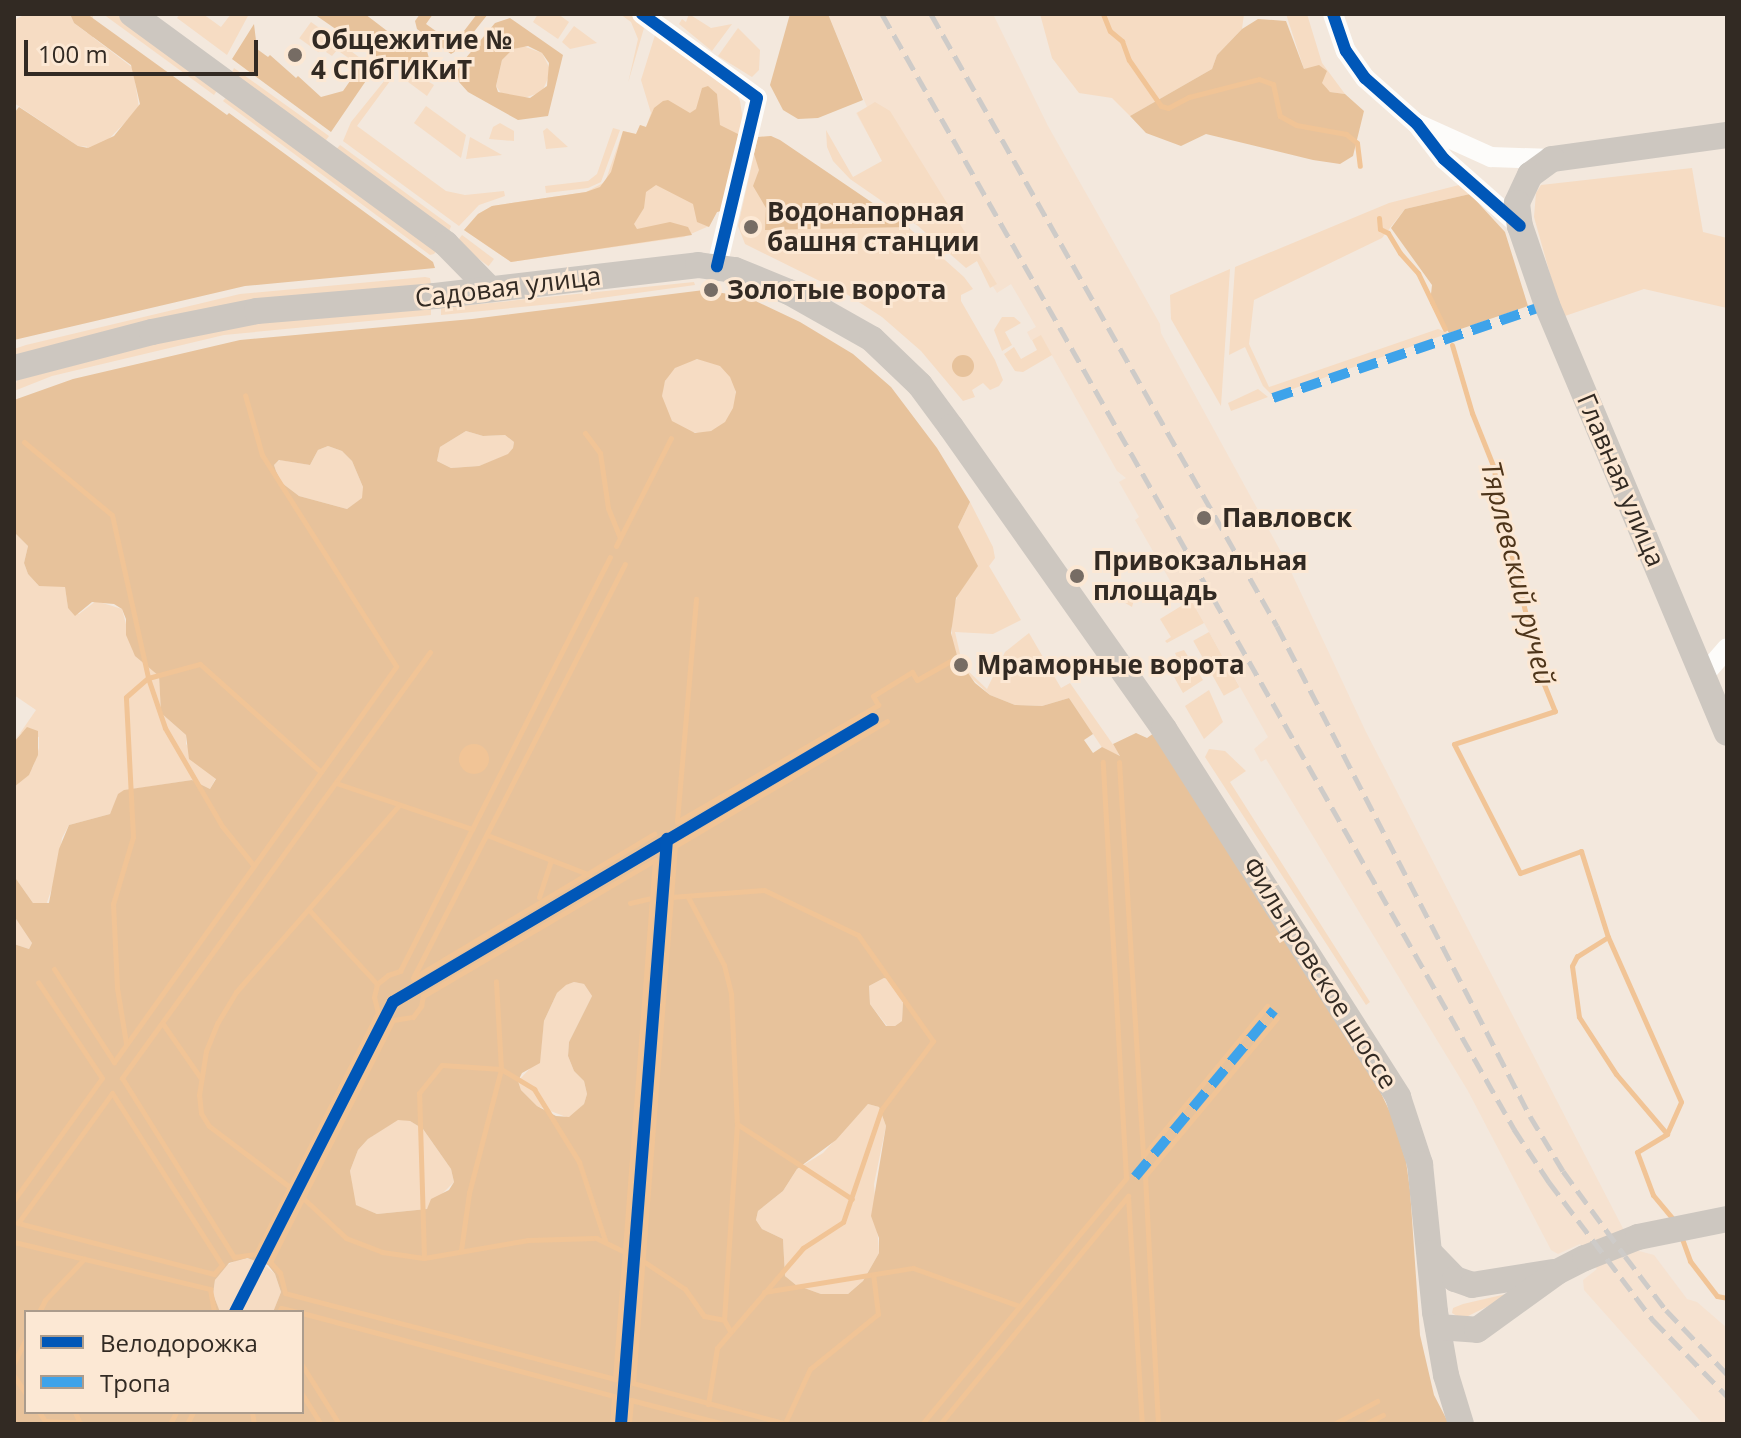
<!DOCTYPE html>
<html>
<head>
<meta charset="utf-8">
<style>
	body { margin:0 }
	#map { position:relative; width:1741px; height:1438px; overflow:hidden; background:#f3e8dd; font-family:"Open Sans",sans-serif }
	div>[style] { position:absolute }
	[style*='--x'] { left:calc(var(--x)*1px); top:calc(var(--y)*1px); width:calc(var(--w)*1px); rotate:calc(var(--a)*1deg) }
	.built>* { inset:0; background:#f6e2d0 }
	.green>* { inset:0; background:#f6dcc3; transform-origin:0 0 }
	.round { border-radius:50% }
	.forest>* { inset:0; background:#e7c29b }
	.water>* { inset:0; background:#f1c496 }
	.stream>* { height:5px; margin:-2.5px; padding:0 2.5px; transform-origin:2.5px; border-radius:2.5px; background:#f1c496 }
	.minor>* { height:20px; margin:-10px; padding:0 10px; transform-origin:10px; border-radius:10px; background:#fdfcfa }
	.major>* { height:26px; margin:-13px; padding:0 13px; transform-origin:13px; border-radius:13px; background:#cdc7c0 }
	.rail>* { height:5px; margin-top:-2.5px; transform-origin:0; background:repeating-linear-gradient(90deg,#cecbc8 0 16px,transparent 0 24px) }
	.quiet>* { height:10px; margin-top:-5px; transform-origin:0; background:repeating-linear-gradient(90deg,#3ea3ea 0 20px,transparent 0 30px) }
	.cycleway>* { height:12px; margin:-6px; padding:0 6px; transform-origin:6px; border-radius:6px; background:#0057b8 }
	.dots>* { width:22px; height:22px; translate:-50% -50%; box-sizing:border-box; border:4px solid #fce8d4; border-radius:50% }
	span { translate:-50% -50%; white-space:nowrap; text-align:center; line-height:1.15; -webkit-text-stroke:6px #fce8d4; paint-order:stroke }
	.poi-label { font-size:26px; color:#322a23; font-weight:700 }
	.left { translate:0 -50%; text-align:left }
	.street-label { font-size:26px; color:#322a23 }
	.water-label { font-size:28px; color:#4e351a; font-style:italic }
	.frame { position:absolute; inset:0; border:16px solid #322a23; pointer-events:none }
	.legend { position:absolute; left:24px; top:1310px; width:280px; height:104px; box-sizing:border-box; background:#fce8d4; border:2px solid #ab9c8d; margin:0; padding:10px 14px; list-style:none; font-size:24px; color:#322a23 }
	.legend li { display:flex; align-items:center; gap:16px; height:40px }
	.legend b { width:40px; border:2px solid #ab9c8d }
	.scale { position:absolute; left:24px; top:40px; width:234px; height:36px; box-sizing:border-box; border:4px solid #322a23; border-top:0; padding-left:10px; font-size:24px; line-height:28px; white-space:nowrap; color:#322a23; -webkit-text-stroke:6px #fce8d4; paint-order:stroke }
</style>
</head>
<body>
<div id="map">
	<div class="built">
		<div style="clip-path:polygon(828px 14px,993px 14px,1048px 126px,1160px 324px,1161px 333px,1286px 561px,1366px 732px,1629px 1240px,1639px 1251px,1654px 1255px,1687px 1299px,1697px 1302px,1727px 1328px,1727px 1424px,1703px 1424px,1584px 1290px,1583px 1280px,1597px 1269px,1580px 1244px,1558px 1254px,1551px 1250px,1468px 1091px,1266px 759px,1261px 762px,1254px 749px,1268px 737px,1190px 598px,1186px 599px,1176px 582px,1172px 584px,1135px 520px,1139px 517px,1119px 482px,1126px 478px,1117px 471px,1041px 336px,1031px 340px,1027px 332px,1036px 327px,1011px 284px,997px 293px,906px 146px,882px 160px,856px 113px,867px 107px)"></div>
	</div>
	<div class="green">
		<div style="clip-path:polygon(26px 14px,70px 14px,74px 23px,133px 68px,139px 108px,106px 142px,92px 147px,78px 146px,14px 103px,14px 20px)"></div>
		<div style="left:87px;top:14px;width:6px;height:173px"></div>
		<div style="clip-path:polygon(103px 14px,117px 14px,218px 89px,214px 95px)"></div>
		<div style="clip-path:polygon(180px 14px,203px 14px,221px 27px,231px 14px,249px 14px,227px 55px,177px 18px)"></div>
		<div style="clip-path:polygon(538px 14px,558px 14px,569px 22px,558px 39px,533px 22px)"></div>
		<div style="clip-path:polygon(620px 14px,634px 14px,644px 28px,628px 83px,638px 39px,631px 22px)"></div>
		<div style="clip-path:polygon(689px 14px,711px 28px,732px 24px,712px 51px,679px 24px,682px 19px,686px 22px)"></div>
		<div style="clip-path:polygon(1040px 14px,1244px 14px,1242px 29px,1217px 55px,1212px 69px,1130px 116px,1112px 98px,1079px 93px,1052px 58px)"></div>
		<div style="clip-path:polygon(1286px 14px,1307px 14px,1322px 63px,1345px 94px,1330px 92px,1304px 69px)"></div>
		<div style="left:311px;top:22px;width:24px;height:20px;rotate:36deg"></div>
		<div style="clip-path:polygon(574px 26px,597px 43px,570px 49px,562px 42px)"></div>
		<div style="clip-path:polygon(738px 28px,760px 50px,759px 70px,752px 77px,718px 56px)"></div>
		<div style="clip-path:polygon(655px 35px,735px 90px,740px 101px,743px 121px,721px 211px,717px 212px,709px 226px,684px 237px,511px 262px,464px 230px,478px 214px,492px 206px,586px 192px,605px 182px,623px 131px,636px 134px,640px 125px,646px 127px,651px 113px,641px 80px)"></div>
		<div style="clip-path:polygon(335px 39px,364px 61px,360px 66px,337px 50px,332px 56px,326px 52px)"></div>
		<div style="clip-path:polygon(523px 46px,542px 53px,551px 71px,542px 92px,524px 98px,501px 93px,496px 86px,502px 60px,513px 49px)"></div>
		<div style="clip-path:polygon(234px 68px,329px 136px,324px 143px,231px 75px)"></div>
		<div style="clip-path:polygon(400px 76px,419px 76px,434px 85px,427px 96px)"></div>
		<div style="clip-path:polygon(385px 80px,390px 81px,357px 126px,446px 191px,465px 195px,504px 191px,505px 196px,479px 205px,459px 226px,343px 141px,351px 122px)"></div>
		<div style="clip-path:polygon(228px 95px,437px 250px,434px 254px,430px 255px,223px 101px)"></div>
		<div style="clip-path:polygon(875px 102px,890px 111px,997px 284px,990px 288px,977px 261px,966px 268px,918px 226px,850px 179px,833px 161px,827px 147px,826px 130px,853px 177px,882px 161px,857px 113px)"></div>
		<div style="clip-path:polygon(426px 106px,466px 135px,461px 158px,414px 123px)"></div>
		<div style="clip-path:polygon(500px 123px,514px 131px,514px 141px,489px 139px,493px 127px)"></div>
		<div style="clip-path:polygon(547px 128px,568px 147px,546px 149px,543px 131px)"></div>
		<div style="clip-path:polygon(613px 128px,620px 130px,601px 182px,588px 188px,546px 193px,545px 186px,588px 181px,597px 174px)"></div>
		<div style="clip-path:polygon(771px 136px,908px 227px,964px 277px,973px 289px,961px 295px,961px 301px,995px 360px,1003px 380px,999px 386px,990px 390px,983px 383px,972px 390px,975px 397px,963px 401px,921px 351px,882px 317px,848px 295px,745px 244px,738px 226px,758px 137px)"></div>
		<div style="clip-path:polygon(470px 137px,472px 138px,502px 155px,466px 159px)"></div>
		<div style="clip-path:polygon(340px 145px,451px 226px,448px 235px,335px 151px)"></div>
		<div style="clip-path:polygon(1692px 168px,1703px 232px,1727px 238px,1727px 308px,1644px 289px,1562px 317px,1534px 217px,1536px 193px,1541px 185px)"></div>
		<div style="clip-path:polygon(1459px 185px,1470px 194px,1405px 209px,1382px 238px,1254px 300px,1249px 344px,1269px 387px,1438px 329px,1449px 333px,1273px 396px,1263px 386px,1245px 347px,1229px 355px,1235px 267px,1389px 203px)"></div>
		<div style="left:462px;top:235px;width:40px;height:9px;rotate:37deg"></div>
		<div style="clip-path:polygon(1230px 269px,1221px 406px,1171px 319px,1170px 295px)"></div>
		<div style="clip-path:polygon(425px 277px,430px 278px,431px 284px,14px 357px,14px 349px,26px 345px,240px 294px)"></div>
		<div style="clip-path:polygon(694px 282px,695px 285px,572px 302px,441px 315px,441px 308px)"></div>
		<div style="clip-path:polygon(431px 309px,431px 315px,224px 335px,52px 376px,14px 391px,17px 380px,186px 336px,260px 323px)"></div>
		<div style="clip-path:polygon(1002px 317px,1014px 317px,1021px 323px,1005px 332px,1012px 345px,1002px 351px,994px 330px)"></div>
		<div style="clip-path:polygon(1041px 335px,1052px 355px,1023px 372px,1015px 371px,1004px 354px,1014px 347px,1021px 359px,1037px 350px,1032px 340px)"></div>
		<div class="round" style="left:662px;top:359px;width:74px;height:74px"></div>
		<div style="clip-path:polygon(1258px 389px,1268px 397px,1231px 411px,1228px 403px)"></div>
		<div style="clip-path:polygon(466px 431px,483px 436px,505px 435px,514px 442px,513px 448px,508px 455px,479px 466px,451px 468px,437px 461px,440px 447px)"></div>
		<div style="clip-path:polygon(328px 446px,342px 451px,352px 461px,363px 487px,363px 498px,347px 509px,299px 496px,282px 483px,276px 471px,274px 465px,280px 460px,310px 465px,318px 450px)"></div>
		<div style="clip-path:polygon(970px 502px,993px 547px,995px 558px,989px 566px,1021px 620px,993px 634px,955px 632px,961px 658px,958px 659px,952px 640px,952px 612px,960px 588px,973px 570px,958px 527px)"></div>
		<div style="clip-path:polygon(14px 532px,28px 546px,24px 563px,28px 574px,39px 586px,65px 586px,68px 608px,79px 614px,96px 601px,122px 609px,133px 651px,159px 676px,161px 713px,186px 735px,186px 744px,216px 778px,210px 789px,192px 780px,133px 789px,115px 803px,110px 814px,69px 825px,62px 838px,56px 877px,46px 905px,33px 903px,14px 876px,14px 787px,33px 767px,39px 748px,39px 737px,21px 733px,14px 742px,36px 710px,14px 695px)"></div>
		<div style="clip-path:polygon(1114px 584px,1134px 600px,1132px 607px,1110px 594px,1108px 589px)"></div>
		<div style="clip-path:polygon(1191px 600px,1204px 623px,1167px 643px,1165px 641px,1171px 637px,1160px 619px)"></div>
		<div style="left:1209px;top:632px;width:63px;height:18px;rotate:61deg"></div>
		<div style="clip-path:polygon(1029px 633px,1061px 688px,1070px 683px,1121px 756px,1103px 749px,1069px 698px,1042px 706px,1015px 705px,990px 695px,965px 672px,967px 670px,987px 689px,1005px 652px)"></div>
		<div style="clip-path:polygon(1184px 650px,1203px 680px,1183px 693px,1169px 668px,1179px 662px,1175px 653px)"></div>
		<div style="clip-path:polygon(1209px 690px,1223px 722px,1204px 739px,1185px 706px)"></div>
		<div style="clip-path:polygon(1209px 749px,1225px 751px,1246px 771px,1230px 782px,1370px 1002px,1366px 1005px,1205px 757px)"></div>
		<div style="clip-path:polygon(14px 916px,32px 943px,29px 949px,14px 944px)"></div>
		<div style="clip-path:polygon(884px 978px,891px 981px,903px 1003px,902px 1021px,895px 1026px,887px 1026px,870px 1004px,869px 986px)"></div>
		<div style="clip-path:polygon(574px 982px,584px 984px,592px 996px,569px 1042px,568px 1056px,574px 1071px,584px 1081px,587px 1094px,584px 1104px,569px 1118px,537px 1106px,521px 1090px,518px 1081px,540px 1058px,544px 1021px,557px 993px,565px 985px)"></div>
		<div style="clip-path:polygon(868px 1104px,879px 1107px,886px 1126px,874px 1184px,879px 1253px,863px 1281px,848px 1294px,821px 1294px,796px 1285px,785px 1276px,783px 1239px,762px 1229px,756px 1220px,758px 1211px,783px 1191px,797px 1169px,823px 1153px)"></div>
		<div style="clip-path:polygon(398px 1119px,410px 1121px,423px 1129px,451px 1169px,454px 1182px,427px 1209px,377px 1214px,355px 1205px,350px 1171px,358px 1150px,368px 1139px)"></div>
		<div style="clip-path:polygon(239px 1259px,258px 1259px,275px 1274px,281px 1292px,273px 1312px,220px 1312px,218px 1308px,213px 1294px,215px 1280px,223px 1267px)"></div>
		<div style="clip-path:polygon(1519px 1291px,1462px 1319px,1452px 1313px,1453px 1308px,1463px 1304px)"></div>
	</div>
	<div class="forest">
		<div style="clip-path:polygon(70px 14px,87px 14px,227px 115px,229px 113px,433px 262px,435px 268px,245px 286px,14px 340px,14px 113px,19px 107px,78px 146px,88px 148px,114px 136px,140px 104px,131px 65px,74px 23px)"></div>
		<div style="clip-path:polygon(314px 14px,365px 14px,395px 37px,406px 36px,427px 51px,430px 62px,389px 66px)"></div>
		<div style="clip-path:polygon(420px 14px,433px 14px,426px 24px,454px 44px,477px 14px,488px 14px,461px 48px,451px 54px,417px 29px,415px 21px)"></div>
		<div style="clip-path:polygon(790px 14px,828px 14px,863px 100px,818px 118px,798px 119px,783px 110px,770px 85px)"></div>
		<div style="clip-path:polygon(evenodd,510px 18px,563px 55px,548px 116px,518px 120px,468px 92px,459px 82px,457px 71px,465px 59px,495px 23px,510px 18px,528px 46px,542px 53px,549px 63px,547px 86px,530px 98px,498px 92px,496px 86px,502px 60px,513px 49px,528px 46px)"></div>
		<div style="clip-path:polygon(1258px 19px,1286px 21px,1304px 69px,1319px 65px,1327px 71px,1322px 83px,1330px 92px,1345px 94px,1364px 111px,1353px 156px,1340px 164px,1313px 160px,1206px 134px,1181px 146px,1146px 133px,1130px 116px,1212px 69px,1217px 55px,1242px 29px)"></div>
		<div style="clip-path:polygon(254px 24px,257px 49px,268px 57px,270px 55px,296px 78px,298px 76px,321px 97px,343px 91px,364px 61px,374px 69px,331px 132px,232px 59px)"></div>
		<div style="clip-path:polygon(708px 86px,717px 94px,720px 125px,740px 135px,721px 211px,717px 212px,709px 227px,697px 222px,693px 204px,656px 185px,646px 192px,644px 208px,634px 224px,637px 229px,670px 222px,688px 227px,692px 235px,511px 262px,464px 230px,478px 214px,492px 206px,586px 192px,600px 187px,611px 172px,623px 131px,636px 134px,640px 125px,646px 127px,654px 108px,663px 101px,668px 100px,690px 113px,696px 109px,702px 88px)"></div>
		<div style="clip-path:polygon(771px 136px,780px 140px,908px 227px,765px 230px,766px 208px,753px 186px,759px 170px,754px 154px,758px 137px)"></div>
		<div style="clip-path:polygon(1470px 194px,1505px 232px,1528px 306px,1449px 333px,1430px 303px,1432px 285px,1391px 228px,1405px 209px)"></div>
		<div style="clip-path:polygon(evenodd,704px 290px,747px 297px,800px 322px,853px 354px,891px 387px,937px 448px,970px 502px,958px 527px,978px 566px,956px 598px,951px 633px,958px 659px,975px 683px,990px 695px,1015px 705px,1042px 706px,1069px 698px,1093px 734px,1084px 740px,1093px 753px,1102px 747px,1120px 756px,1113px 744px,1136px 733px,1147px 738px,1154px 733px,1377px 1085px,1390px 1112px,1406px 1161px,1410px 1190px,1420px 1335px,1434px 1395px,1449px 1424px,14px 1424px,14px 944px,29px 949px,32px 943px,14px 916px,14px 876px,33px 903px,49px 903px,59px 849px,69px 825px,110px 814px,118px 794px,124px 790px,192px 780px,210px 789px,216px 779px,189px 759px,186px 735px,161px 713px,159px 676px,135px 656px,126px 635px,126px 619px,122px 609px,114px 604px,92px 602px,75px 616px,68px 608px,65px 587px,39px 586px,28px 574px,24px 563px,28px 546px,14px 532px,14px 400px,73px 379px,240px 340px,472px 319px,704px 290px,697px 359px,720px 366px,730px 377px,736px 392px,733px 408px,725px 422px,711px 431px,695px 433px,672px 421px,662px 396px,665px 381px,675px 368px,697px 359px,704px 290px,466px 431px,483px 436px,505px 435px,514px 442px,513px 448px,508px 454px,479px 466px,451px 468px,437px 461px,440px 447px,466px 431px,704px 290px,328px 446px,342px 451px,352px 461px,363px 487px,362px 498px,347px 509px,299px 496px,282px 483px,276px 471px,274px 465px,279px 460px,310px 465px,318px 450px,328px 446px,704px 290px,884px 978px,891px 980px,903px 1002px,902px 1021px,895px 1026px,886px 1026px,870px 1004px,869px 986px,884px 978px,704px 290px,574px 982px,584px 984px,592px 996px,569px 1042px,568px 1056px,574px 1071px,584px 1081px,587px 1094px,584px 1104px,569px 1117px,556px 1116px,537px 1106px,521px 1090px,518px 1081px,522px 1073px,540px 1063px,544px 1021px,557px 993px,566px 985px,574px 982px,704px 290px,868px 1104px,879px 1107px,886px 1126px,871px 1216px,879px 1238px,879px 1253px,863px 1281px,848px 1294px,821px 1294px,796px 1285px,785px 1276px,783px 1239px,762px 1229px,756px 1220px,758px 1211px,783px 1191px,797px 1169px,836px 1140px,868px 1104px,704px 290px,398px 1120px,410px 1121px,423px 1129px,451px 1169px,454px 1182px,449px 1190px,431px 1199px,427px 1209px,377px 1214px,356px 1205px,350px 1171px,358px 1150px,368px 1139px,398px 1120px,704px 290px,247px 1258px,268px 1265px,275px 1274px,281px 1292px,273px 1312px,302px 1312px,302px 1412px,26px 1412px,26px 1312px,220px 1312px,213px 1294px,215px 1280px,229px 1263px,247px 1258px)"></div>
		<div class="round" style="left:952px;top:355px;width:22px;height:22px"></div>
		<div style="clip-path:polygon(27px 727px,38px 731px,38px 755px,29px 775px,14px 787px,14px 742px)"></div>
	</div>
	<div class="water">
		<div class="round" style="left:459px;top:744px;width:30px;height:30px"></div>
	</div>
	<div class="stream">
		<div style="--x:1103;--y:14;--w:18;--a:68"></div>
		<div style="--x:1110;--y:31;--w:16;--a:40"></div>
		<div style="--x:1122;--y:41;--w:20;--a:70"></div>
		<div style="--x:1129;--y:60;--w:56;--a:55.2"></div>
		<div style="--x:1161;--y:106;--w:7;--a:16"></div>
		<div style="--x:1168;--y:108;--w:24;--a:-28"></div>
		<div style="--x:1189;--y:97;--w:72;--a:-14.4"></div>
		<div style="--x:1259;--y:79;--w:15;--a:20"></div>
		<div style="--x:1273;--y:84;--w:33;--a:78"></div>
		<div style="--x:1280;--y:116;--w:18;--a:29"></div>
		<div style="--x:1296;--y:125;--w:51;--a:10.2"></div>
		<div style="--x:1346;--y:134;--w:14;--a:39"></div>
		<div style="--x:1357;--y:143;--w:23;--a:83"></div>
		<div style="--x:1379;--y:218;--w:11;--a:85"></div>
		<div style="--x:1380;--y:229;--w:9;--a:27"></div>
		<div style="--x:1388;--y:233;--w:23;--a:59"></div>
		<div style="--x:1400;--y:253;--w:27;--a:48"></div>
		<div style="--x:1418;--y:273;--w:62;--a:64.3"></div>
		<div style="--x:1452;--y:345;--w:71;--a:73.6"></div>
		<div style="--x:1472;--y:413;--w:59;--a:68.2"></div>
		<div style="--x:1494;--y:468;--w:28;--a:84"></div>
		<div style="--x:1497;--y:496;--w:186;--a:76.3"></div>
		<div style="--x:1541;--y:677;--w:37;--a:68"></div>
		<div style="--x:1555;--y:711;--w:106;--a:161.9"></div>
		<div style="--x:1454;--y:744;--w:145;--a:62.9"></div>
		<div style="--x:1520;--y:873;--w:65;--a:-19.8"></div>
		<div style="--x:1581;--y:851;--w:90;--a:72.6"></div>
		<div style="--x:1608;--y:937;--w:36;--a:148"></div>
		<div style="--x:1577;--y:956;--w:11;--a:117"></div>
		<div style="--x:1572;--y:966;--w:51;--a:82.2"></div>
		<div style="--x:1579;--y:1017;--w:68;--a:57"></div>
		<div style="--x:1616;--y:1074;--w:79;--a:49.6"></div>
		<div style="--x:1667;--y:1134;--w:35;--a:149"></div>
		<div style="--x:1637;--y:1152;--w:46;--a:69.6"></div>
		<div style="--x:1653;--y:1195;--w:33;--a:50"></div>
		<div style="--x:585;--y:433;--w:25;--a:53"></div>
		<div style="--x:600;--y:453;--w:56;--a:81.7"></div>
		<div style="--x:608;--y:508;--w:31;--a:68"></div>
		<div style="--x:24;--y:442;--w:114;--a:39.7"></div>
		<div style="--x:112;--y:515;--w:167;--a:77.5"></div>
		<div style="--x:148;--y:678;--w:53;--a:71.2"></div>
		<div style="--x:165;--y:728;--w:113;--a:59.8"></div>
		<div style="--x:222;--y:826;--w:51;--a:51.3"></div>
		<div style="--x:616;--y:546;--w:121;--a:-63"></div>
		<div style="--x:430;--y:652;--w:526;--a:125.87"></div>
		<div style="--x:122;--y:1078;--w:211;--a:58"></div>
		<div style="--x:234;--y:1257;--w:22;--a:-8"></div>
		<div style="--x:256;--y:1254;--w:270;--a:-63.2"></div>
		<div style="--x:378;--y:1013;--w:16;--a:-104"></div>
		<div style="--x:374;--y:997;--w:13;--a:-77"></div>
		<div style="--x:377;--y:984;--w:14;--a:-39"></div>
		<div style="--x:388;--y:975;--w:13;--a:-18"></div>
		<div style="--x:400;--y:971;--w:464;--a:-63.1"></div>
		<div style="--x:1119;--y:762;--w:396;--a:86.5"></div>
		<div style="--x:336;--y:783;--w:144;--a:18.7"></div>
		<div style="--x:677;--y:821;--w:223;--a:-85.1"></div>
		<div style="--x:677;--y:822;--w:233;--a:-30.2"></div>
		<div style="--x:878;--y:705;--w:10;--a:-119"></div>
		<div style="--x:873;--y:696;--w:46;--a:-31.6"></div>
		<div style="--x:912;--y:672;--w:9;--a:58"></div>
		<div style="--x:917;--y:680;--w:43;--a:-29.6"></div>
		<div style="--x:487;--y:835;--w:110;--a:21.2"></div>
		<div style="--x:655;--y:860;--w:521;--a:94.41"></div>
		<div style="--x:615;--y:1379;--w:341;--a:-165.4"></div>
		<div style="--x:285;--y:1293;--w:21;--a:-104"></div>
		<div style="--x:280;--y:1273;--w:15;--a:-132"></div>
		<div style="--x:270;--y:1262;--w:271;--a:-63.1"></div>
		<div style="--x:393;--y:1020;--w:20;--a:-9"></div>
		<div style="--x:413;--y:1017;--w:14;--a:-54"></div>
		<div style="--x:421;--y:1006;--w:10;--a:-79"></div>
		<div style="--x:423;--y:996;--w:269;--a:-30.4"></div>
		<div style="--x:539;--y:897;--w:39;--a:-72"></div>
		<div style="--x:671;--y:897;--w:93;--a:-4.3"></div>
		<div style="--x:764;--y:890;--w:104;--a:25.6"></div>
		<div style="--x:858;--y:935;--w:130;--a:54.7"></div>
		<div style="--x:933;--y:1041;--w:86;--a:127"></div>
		<div style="--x:881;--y:1110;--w:118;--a:108.7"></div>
		<div style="--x:843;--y:1222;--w:48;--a:147"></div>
		<div style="--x:803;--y:1248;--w:132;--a:130.7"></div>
		<div style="--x:717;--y:1348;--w:57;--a:99.1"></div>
		<div style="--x:688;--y:897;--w:77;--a:62.1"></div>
		<div style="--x:724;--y:965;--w:30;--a:76"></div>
		<div style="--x:731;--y:994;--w:130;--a:87.4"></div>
		<div style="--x:737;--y:1124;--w:196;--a:93.8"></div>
		<div style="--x:724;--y:1320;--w:13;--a:61"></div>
		<div style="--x:630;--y:903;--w:22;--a:-13"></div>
		<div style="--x:309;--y:910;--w:100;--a:47.4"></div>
		<div style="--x:1608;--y:937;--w:180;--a:66.1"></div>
		<div style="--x:1681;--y:1102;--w:34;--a:114"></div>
		<div style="--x:54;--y:969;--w:111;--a:57.2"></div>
		<div style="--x:114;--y:1062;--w:486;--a:-54.5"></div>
		<div style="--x:396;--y:666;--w:250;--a:-122.4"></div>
		<div style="--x:262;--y:455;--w:62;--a:-105.8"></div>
		<div style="--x:415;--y:977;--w:279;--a:-30.9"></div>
		<div style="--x:413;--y:978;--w:465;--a:-62.9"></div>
		<div style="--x:163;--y:1024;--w:65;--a:55.1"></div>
		<div style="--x:126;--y:1043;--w:56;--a:-99.3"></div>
		<div style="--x:117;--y:988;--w:84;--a:-92.7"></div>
		<div style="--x:113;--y:904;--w:70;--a:-73.4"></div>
		<div style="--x:133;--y:837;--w:140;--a:-92.9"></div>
		<div style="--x:126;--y:697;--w:29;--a:-41"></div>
		<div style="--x:148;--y:678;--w:54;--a:-15.1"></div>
		<div style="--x:200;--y:664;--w:162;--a:41.8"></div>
		<div style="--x:112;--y:1093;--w:204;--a:57.4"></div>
		<div style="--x:222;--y:1265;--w:12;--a:132"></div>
		<div style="--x:214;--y:1274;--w:203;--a:-165.4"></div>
		<div style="--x:18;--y:1223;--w:160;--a:-54.1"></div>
		<div style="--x:737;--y:1124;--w:137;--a:33.1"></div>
		<div style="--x:1143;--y:1156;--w:195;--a:-50.4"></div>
		<div style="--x:291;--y:1188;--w:103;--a:-142.9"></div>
		<div style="--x:209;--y:1126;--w:15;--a:-122"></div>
		<div style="--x:201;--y:1113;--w:18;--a:-96"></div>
		<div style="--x:199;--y:1095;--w:45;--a:-81"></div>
		<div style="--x:206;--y:1051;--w:31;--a:-68"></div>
		<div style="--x:218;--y:1022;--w:35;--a:-59"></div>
		<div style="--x:236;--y:992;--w:248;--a:-48.9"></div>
		<div style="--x:1128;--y:1197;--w:227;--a:86.5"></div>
		<div style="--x:303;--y:1198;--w:59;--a:42.9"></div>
		<div style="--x:346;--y:1238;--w:39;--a:21"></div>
		<div style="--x:382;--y:1252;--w:42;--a:8.1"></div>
		<div style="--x:424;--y:1258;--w:106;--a:-9.8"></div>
		<div style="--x:528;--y:1240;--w:68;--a:-1.7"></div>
		<div style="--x:596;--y:1238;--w:32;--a:26"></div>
		<div style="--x:14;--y:1200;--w:150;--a:-54.2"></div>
		<div style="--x:102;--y:1078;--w:115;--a:-123.7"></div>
		<div style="--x:1681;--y:1236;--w:27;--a:70"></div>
		<div style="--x:1690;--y:1261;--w:44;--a:52.4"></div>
		<div style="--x:1717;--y:1296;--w:10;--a:11"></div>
		<div style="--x:14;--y:1242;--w:202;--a:13.5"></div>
		<div style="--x:210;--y:1289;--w:23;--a:80"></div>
		<div style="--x:461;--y:1250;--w:58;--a:-82"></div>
		<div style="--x:469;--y:1193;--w:128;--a:-75.5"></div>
		<div style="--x:501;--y:1069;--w:88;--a:-93.3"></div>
		<div style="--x:424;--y:1258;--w:165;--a:-91.7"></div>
		<div style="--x:419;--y:1093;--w:36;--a:-51"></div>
		<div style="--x:442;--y:1065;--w:59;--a:3.9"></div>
		<div style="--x:501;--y:1069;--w:39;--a:31"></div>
		<div style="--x:534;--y:1089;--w:86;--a:58.3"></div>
		<div style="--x:579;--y:1162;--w:82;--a:71.6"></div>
		<div style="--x:643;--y:1261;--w:50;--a:33.7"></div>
		<div style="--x:685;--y:1289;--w:33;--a:55"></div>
		<div style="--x:704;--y:1316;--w:20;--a:11"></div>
		<div style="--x:764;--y:1292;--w:151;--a:-9.2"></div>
		<div style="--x:913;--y:1268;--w:113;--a:19.7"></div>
		<div style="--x:39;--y:1312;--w:13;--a:-63"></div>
		<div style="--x:45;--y:1300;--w:57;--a:-46.4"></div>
		<div style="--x:279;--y:1312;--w:4;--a:-63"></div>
		<div style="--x:281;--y:1308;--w:17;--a:13"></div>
		<div style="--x:302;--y:1313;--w:323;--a:14.9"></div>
		<div style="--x:614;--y:1396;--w:28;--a:94"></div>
		<div style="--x:14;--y:1363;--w:28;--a:-64"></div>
		<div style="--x:302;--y:1365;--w:70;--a:57.9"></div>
		<div style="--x:14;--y:1376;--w:22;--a:56"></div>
		<div style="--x:302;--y:1394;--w:36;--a:58"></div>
		<div style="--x:39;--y:1412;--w:11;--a:56"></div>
		<div style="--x:45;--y:1421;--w:35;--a:3"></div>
		<div style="--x:75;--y:1412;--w:13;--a:67"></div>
		<div style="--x:252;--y:1412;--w:12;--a:81"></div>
		<div style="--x:785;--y:1423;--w:60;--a:-65.2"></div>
		<div style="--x:810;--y:1369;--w:87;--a:-39"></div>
		<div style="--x:878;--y:1314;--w:38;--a:-97"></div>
		<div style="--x:170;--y:1424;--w:13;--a:-63"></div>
		<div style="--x:187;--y:1424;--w:13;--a:-63"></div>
		<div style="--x:629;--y:1424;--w:24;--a:-85"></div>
		<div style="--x:631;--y:1400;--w:96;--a:14.5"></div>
		<div style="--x:787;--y:1424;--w:159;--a:-165.1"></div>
		<div style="--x:633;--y:1383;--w:539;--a:-85.53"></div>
		<div style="--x:675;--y:846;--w:246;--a:-30.5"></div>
		<div style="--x:922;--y:1424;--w:320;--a:-50.3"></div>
		<div style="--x:1126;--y:1178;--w:417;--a:-93.2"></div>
		<div style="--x:940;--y:1424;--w:296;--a:-50.5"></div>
		<div style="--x:1158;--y:1424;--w:248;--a:-93"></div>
		<div style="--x:1145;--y:1176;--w:206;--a:-50.1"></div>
		<div style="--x:1334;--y:1424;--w:49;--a:-28.1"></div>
		<div style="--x:1365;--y:1424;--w:20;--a:-27"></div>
	</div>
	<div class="minor">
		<div style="--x:642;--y:14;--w:142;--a:36.1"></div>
		<div style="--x:757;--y:98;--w:173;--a:103.4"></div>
		<div style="--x:1333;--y:14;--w:39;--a:71"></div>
		<div style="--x:1346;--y:51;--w:33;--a:55"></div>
		<div style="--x:1365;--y:78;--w:69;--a:41.5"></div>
		<div style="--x:1417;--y:124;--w:44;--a:52.4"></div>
		<div style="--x:1444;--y:159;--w:101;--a:41.4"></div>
		<div style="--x:1420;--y:125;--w:78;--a:24.3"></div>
		<div style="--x:1491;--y:157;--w:61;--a:1.9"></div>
		<div style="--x:1702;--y:677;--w:38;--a:-49"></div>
	</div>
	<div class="major">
		<div style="--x:132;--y:14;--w:389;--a:36.2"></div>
		<div style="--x:446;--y:244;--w:63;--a:45.6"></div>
		<div style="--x:1727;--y:135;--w:177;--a:172.2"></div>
		<div style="--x:1552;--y:159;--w:27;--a:144"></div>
		<div style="--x:1530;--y:175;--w:31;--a:115"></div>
		<div style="--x:1517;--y:203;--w:23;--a:83"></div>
		<div style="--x:1520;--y:226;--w:83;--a:71.1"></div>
		<div style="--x:1547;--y:305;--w:464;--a:67.2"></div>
		<div style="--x:14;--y:368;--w:143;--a:-14.6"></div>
		<div style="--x:152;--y:332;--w:107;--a:-11.3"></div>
		<div style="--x:257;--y:311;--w:179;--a:-4.8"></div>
		<div style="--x:435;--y:296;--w:265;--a:-6.7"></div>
		<div style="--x:698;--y:265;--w:37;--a:8"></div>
		<div style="--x:735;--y:270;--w:58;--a:22.2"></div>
		<div style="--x:789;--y:292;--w:95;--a:29.5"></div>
		<div style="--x:872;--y:339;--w:66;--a:43.8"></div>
		<div style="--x:920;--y:385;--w:52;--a:53.6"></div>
		<div style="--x:951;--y:427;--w:370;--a:54.8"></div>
		<div style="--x:1164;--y:729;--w:436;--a:57.5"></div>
		<div style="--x:1398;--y:1097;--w:71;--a:71.8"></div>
		<div style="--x:1420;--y:1164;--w:149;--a:84.2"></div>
		<div style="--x:1435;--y:1312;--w:64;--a:80.1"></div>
		<div style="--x:1446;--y:1375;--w:51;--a:73"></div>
		<div style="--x:1430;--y:1253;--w:36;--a:46"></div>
		<div style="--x:1455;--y:1279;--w:18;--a:19"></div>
		<div style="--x:1472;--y:1285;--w:82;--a:-9.1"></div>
		<div style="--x:1438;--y:1327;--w:39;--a:4"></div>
		<div style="--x:1477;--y:1330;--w:99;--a:-35.9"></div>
		<div style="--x:1557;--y:1272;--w:31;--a:-27"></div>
		<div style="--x:1585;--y:1258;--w:57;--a:-21.6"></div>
		<div style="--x:1638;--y:1237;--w:91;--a:-11.4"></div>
	</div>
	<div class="rail">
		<div style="--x:882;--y:14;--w:1282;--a:60.45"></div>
		<div style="--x:1514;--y:1129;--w:64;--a:56.6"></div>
		<div style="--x:1549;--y:1182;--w:173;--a:53"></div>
		<div style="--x:1653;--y:1320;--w:106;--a:45.8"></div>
		<div style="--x:931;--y:14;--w:703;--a:60.52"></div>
		<div style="--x:1277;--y:626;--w:551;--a:62.69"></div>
		<div style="--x:1530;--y:1116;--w:64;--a:59"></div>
		<div style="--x:1563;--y:1171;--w:105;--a:53.9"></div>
		<div style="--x:1625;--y:1256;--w:68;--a:52.8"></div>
		<div style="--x:1666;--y:1310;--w:88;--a:46.4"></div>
	</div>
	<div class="quiet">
		<div style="--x:1273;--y:398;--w:277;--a:-18.8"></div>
		<div style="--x:1135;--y:1177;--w:217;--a:-50.2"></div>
	</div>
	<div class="cycleway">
		<div style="--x:642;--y:14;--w:142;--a:36.1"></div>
		<div style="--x:757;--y:98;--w:173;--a:103.4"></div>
		<div style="--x:1333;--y:14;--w:39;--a:71"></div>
		<div style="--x:1346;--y:51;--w:33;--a:55"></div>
		<div style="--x:1365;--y:78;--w:69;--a:41.5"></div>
		<div style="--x:1417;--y:124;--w:44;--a:52.4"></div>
		<div style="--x:1444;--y:159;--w:101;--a:41.4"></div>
		<div style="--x:235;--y:1312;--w:348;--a:-63"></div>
		<div style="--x:393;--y:1002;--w:557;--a:-30.52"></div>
		<div style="--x:621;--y:1424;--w:587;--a:-85.5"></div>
	</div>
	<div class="dots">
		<div style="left:295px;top:55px;background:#766c64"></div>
		<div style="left:751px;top:227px;background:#766c64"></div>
		<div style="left:711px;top:290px;background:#766c64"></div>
		<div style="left:1204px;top:518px;background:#766c64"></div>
		<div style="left:1077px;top:576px;background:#766c64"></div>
		<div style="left:961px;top:665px;background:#766c64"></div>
	</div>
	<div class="poi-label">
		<span class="left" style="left:311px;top:55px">Общежитие №<br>4 СПбГИКиТ</span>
		<span class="left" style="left:767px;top:227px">Водонапорная<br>башня станции</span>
		<span class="left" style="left:727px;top:290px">Золотые ворота</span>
		<span class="left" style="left:1222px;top:518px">Павловск</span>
		<span class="left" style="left:1093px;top:576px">Привокзальная<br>площадь</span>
		<span class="left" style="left:977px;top:665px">Мраморные ворота</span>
	</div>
	<div class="street-label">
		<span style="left:508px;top:287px;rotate:-7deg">Садовая улица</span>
		<span style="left:1621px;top:480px;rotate:67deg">Главная улица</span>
		<span style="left:1320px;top:973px;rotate:58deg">Фильтровское шоссе</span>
	</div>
	<div class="water-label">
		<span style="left:1519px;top:573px;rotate:76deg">Тярлевский ручей</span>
	</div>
	<div class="frame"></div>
	<ul class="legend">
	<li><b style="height:10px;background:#0057b8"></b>Велодорожка</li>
	<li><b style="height:10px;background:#3ea3ea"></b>Тропа</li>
	</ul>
	<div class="scale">100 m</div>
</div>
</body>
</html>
